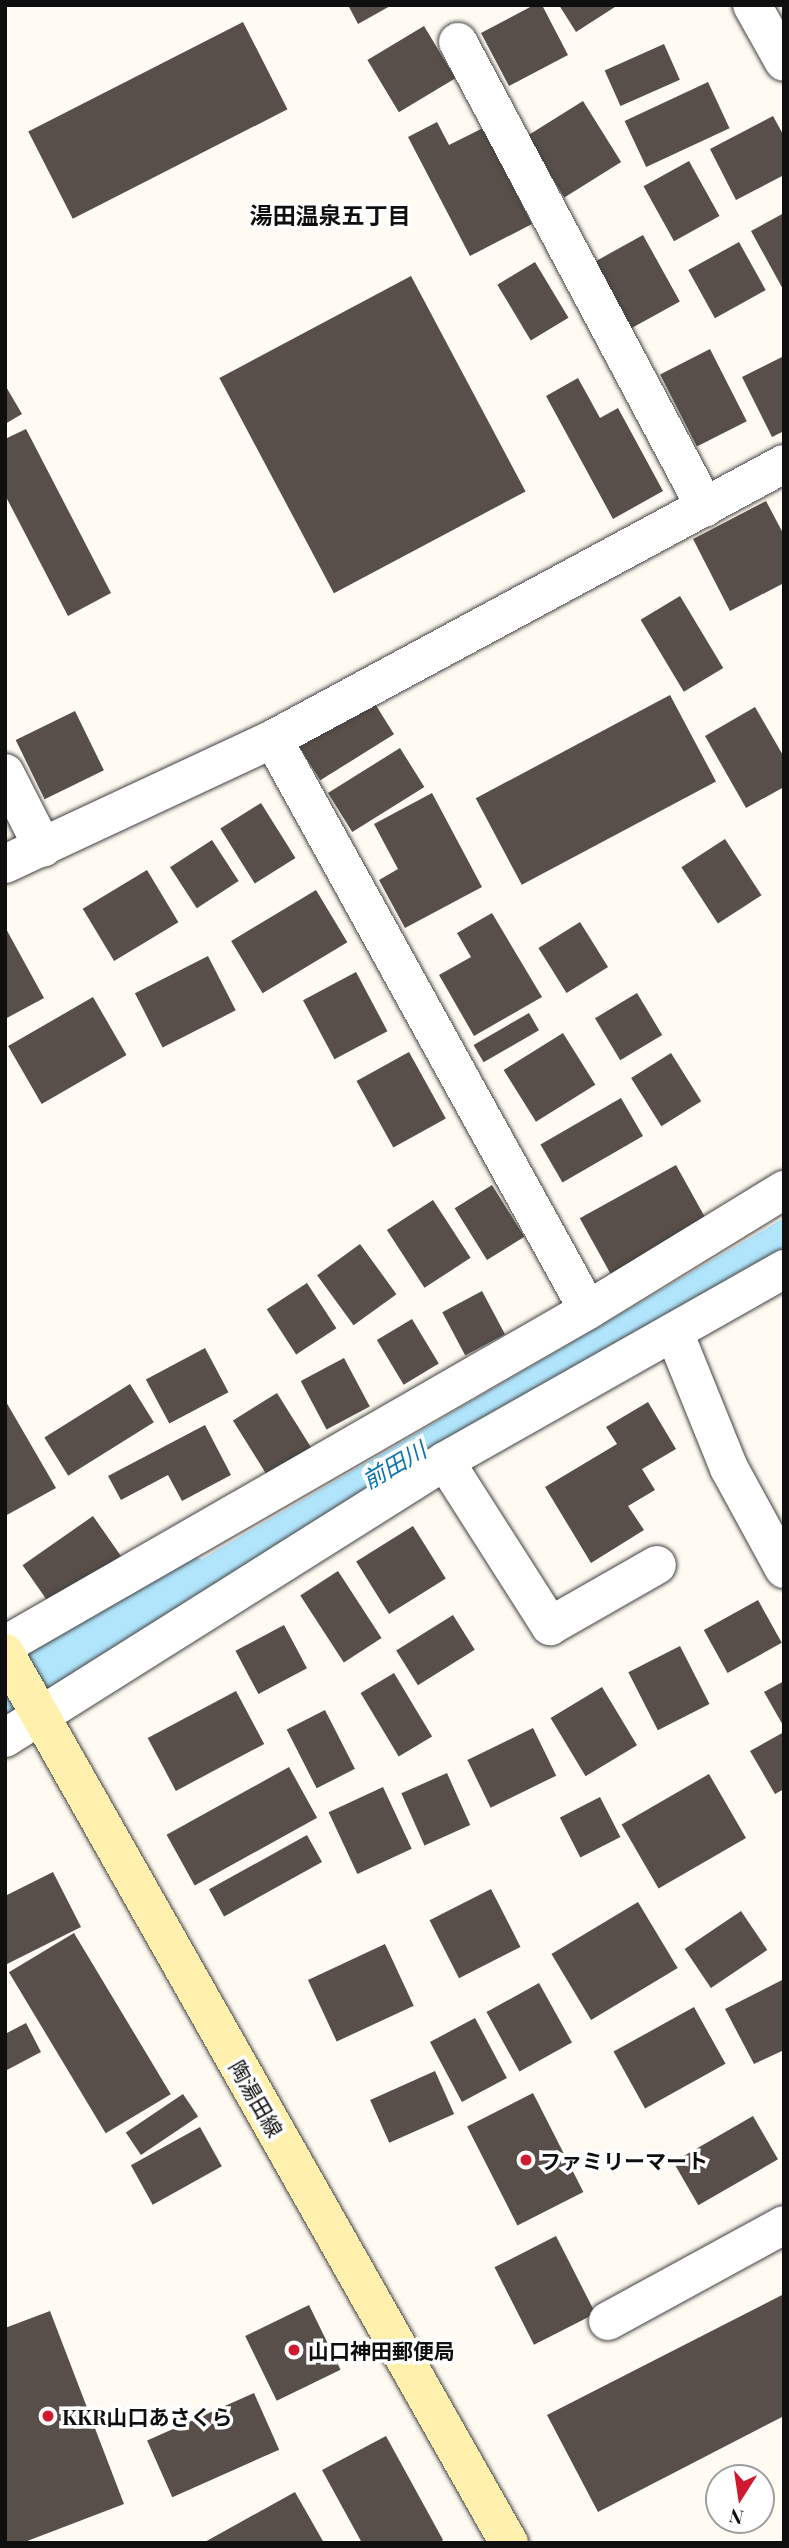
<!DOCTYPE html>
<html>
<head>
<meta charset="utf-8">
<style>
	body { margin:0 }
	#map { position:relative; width:789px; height:2548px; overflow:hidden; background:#fffbf2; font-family:"Playfair Display","Noto Sans JP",serif }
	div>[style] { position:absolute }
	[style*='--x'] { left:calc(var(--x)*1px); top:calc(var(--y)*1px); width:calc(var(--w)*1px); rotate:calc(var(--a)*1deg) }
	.water>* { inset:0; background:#b1e5fc }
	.river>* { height:80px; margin:-40px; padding:0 40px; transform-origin:40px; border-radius:40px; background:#b1e5fc }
	.building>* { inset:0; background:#594f4a; transform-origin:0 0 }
	.roads { filter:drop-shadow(0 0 2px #424242) drop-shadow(0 0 2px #424242) }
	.street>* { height:38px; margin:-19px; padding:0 19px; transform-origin:19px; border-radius:19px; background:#fff }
	.secondary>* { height:38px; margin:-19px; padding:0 19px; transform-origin:19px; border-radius:19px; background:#fff0ad }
	.dots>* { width:19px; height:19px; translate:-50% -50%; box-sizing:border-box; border:4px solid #fff; border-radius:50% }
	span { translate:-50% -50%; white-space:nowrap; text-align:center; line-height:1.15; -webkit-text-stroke:7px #fff; paint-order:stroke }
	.street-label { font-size:21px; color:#0f0f0f }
	.poi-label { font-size:21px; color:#0f0f0f; font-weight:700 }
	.left { translate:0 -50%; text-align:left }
	.neighbourhood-label { font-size:23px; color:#0f0f0f; font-weight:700 }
	.water-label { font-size:23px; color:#0b73ae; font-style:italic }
	.frame { position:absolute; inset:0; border:7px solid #0f0f0f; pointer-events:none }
	.north { position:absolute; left:705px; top:2464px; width:70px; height:70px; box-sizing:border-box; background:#fff; border:2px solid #9f9f9f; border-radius:50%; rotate:192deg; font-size:19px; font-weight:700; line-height:28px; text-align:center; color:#0f0f0f }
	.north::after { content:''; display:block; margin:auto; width:24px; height:32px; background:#ce192f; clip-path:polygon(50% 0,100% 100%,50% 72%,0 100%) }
</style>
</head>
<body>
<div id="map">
	<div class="water">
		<div style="clip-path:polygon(784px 1218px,784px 1249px,90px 1664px,74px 1634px)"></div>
	</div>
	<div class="river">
		<div style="--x:5;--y:1694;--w:201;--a:-30.5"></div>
	</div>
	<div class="building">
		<div style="clip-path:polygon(348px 5px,392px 5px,358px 24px)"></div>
		<div style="clip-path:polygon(534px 5px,542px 5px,568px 55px,509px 86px,481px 33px)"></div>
		<div style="clip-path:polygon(559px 5px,618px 5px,576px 32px)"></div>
		<div style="left:243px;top:22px;width:98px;height:241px;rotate:63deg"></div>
		<div style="left:424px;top:26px;width:61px;height:66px;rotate:59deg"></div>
		<div style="left:664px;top:44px;width:39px;height:65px;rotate:66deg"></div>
		<div style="left:708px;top:82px;width:51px;height:92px;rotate:65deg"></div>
		<div style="left:583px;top:101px;width:72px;height:67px;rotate:58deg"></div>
		<div style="clip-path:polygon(773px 116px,784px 136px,784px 175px,736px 200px,710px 149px)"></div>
		<div style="clip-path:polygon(437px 122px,449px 145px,483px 128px,532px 224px,470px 256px,408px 137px)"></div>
		<div style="left:689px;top:161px;width:63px;height:52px;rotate:61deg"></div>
		<div style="clip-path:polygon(784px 213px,784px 291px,751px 231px)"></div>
		<div style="left:643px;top:235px;width:76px;height:56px;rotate:61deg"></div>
		<div style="left:739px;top:242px;width:55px;height:58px;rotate:61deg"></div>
		<div style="left:535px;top:262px;width:65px;height:44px;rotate:59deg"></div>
		<div style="left:411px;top:276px;width:244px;height:217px;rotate:62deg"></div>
		<div style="left:710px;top:349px;width:81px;height:56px;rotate:63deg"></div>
		<div style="clip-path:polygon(784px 356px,784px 431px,772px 437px,742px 377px)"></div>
		<div style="clip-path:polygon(578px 378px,600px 418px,618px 408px,663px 491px,613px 519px,546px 396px)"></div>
		<div style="clip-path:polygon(5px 385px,22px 414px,5px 424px)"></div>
		<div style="clip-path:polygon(26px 429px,111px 593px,68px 616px,5px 495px,5px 439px)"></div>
		<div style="clip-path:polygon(766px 501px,784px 535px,784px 583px,730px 611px,693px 539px)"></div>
		<div style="left:680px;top:596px;width:84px;height:46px;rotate:59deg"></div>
		<div style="left:367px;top:691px;width:51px;height:87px;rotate:58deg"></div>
		<div style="left:670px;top:695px;width:98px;height:220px;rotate:62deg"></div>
		<div style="clip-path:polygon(755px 707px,784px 757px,784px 787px,746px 808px,705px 736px)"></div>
		<div style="left:75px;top:711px;width:66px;height:66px;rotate:64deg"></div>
		<div style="left:400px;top:748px;width:46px;height:85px;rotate:58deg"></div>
		<div style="clip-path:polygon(432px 793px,482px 887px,405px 928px,379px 880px,398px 869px,374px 824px)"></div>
		<div style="left:261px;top:803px;width:65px;height:48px;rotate:58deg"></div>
		<div style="left:725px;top:839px;width:67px;height:52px;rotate:57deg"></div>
		<div style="left:212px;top:840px;width:49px;height:50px;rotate:57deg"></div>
		<div style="left:147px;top:870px;width:61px;height:75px;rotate:59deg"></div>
		<div style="left:316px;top:890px;width:61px;height:99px;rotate:59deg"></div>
		<div style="clip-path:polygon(492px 913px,542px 997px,474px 1036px,439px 975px,471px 957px,457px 933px)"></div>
		<div style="left:580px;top:922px;width:53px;height:49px;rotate:58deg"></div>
		<div style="clip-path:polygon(5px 927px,44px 998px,5px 1019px)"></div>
		<div style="left:208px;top:956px;width:61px;height:82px;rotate:63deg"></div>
		<div style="left:356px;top:972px;width:67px;height:60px;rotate:62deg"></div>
		<div style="left:637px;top:993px;width:49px;height:49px;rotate:59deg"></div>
		<div style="left:93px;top:997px;width:67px;height:98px;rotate:60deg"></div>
		<div style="left:529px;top:1013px;width:20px;height:64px;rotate:60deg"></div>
		<div style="left:563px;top:1033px;width:61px;height:70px;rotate:58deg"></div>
		<div style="left:409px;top:1052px;width:76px;height:60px;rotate:61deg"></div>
		<div style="left:671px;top:1053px;width:57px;height:47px;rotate:58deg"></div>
		<div style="left:621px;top:1098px;width:44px;height:93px;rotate:60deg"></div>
		<div style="left:676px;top:1165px;width:63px;height:110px;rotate:61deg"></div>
		<div style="left:492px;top:1185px;width:61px;height:44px;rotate:58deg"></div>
		<div style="left:433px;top:1200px;width:69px;height:55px;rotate:57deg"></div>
		<div style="left:360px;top:1244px;width:62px;height:53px;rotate:54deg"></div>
		<div style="left:307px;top:1283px;width:54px;height:48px;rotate:57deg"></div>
		<div style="left:482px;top:1291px;width:49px;height:45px;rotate:62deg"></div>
		<div style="left:412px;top:1319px;width:52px;height:41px;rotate:59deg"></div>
		<div style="left:205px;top:1348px;width:50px;height:67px;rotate:62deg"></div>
		<div style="left:344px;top:1358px;width:55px;height:49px;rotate:62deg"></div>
		<div style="left:130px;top:1384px;width:45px;height:101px;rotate:58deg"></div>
		<div style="left:277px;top:1393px;width:65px;height:52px;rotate:58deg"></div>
		<div style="clip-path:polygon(5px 1400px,56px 1488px,5px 1516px)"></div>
		<div style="clip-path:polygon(648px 1402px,676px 1449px,642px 1469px,655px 1490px,628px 1506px,644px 1530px,591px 1563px,545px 1487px,617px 1444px,606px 1427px)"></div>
		<div style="clip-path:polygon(205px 1425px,231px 1475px,182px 1501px,168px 1475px,121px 1500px,108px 1476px)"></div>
		<div style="left:93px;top:1516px;width:49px;height:86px;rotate:55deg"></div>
		<div style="left:413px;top:1526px;width:62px;height:67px;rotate:58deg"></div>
		<div style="left:338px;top:1571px;width:80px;height:45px;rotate:57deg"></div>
		<div style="left:758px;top:1600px;width:49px;height:62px;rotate:61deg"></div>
		<div style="left:453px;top:1615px;width:41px;height:67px;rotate:58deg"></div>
		<div style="left:284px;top:1625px;width:49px;height:55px;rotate:62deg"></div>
		<div style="left:680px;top:1646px;width:65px;height:58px;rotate:63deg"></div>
		<div style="left:394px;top:1673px;width:74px;height:39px;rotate:59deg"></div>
		<div style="clip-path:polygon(784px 1681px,784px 1727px,764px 1692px)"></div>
		<div style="left:602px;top:1687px;width:68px;height:60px;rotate:59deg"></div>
		<div style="left:236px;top:1691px;width:60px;height:100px;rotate:62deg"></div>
		<div style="left:325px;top:1710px;width:66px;height:43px;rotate:63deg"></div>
		<div style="left:533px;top:1728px;width:53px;height:73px;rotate:64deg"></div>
		<div style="clip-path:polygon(784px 1732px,784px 1789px,775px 1794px,750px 1751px)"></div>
		<div style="left:289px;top:1767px;width:58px;height:140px;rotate:61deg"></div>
		<div style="left:447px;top:1773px;width:57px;height:50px;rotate:66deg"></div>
		<div style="left:709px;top:1774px;width:74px;height:101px;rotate:60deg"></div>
		<div style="left:383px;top:1787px;width:68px;height:60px;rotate:65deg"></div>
		<div style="left:600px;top:1797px;width:45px;height:45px;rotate:63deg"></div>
		<div style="left:307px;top:1835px;width:31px;height:112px;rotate:61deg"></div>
		<div style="clip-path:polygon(53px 1872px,81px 1927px,5px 1965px,5px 1896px)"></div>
		<div style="left:491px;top:1889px;width:65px;height:69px;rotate:63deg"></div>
		<div style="left:638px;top:1902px;width:77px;height:101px;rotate:59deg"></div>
		<div style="left:741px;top:1911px;width:47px;height:68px;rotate:56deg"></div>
		<div style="left:74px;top:1933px;width:188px;height:76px;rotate:59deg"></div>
		<div style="left:385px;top:1944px;width:68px;height:85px;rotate:65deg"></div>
		<div style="clip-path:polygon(784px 1979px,784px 2050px,754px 2064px,725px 2009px)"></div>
		<div style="left:539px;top:1983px;width:68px;height:60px;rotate:61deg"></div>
		<div style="left:694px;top:2007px;width:65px;height:92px;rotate:61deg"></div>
		<div style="left:475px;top:2018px;width:68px;height:51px;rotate:62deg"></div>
		<div style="clip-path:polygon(26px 2023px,41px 2052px,5px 2071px,5px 2034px)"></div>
		<div style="left:435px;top:2071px;width:47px;height:71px;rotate:66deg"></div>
		<div style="left:533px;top:2093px;width:111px;height:74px;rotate:63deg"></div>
		<div style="left:183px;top:2094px;width:27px;height:69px;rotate:56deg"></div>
		<div style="left:753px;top:2116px;width:50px;height:92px;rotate:60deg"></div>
		<div style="left:200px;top:2127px;width:45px;height:79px;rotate:61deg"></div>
		<div style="left:556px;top:2236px;width:87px;height:69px;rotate:63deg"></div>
		<div style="clip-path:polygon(784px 2294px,784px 2416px,598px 2512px,547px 2415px)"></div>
		<div style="left:309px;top:2305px;width:72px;height:71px;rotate:64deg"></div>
		<div style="clip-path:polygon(50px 2311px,124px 2504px,22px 2543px,5px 2543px,5px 2328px)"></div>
		<div style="left:254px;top:2393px;width:62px;height:117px;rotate:66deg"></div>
		<div style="clip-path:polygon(386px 2436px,443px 2540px,439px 2543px,362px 2543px,322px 2470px)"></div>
		<div style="clip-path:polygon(295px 2492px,324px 2543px,203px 2543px)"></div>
	</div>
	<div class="roads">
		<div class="street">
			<div style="--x:752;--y:5;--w:65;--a:60.7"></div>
			<div style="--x:458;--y:42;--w:527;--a:62.02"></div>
			<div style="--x:273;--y:739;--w:652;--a:61.12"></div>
			<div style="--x:5;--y:773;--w:84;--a:63.1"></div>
			<div style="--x:5;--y:864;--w:296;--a:-25"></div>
			<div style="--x:273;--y:739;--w:580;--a:-28.29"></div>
			<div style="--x:674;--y:1332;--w:147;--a:68"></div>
			<div style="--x:729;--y:1468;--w:115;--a:61.4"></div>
			<div style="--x:445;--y:1461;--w:196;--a:57.5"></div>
			<div style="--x:550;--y:1626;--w:123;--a:-29.7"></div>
			<div style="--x:5;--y:1645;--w:672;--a:-29.88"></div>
			<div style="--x:588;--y:1310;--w:230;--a:-31.5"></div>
			<div style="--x:5;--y:1738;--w:520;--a:-32.19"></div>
			<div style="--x:445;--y:1461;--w:390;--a:-29.5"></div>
			<div style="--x:608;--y:2321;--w:200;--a:-28.6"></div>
		</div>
		<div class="secondary">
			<div style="--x:5;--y:1653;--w:1023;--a:60.48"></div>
		</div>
	</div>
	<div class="dots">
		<div style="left:526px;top:2160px;background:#ce192f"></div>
		<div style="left:294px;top:2350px;background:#ce192f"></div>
		<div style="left:48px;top:2416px;background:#ce192f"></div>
	</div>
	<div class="street-label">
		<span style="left:257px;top:2098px;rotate:60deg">陶湯田線</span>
	</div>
	<div class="poi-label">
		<span class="left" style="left:540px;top:2160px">ファミリーマート</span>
		<span class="left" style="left:308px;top:2350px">山口神田郵便局</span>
		<span class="left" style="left:62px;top:2416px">KKR山口あさくら</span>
	</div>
	<div class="neighbourhood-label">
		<span style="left:330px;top:215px">湯田温泉五丁目</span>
	</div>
	<div class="water-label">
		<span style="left:394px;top:1465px;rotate:-30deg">前田川</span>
	</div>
	<div class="frame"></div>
	<div class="north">N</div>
</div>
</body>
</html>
